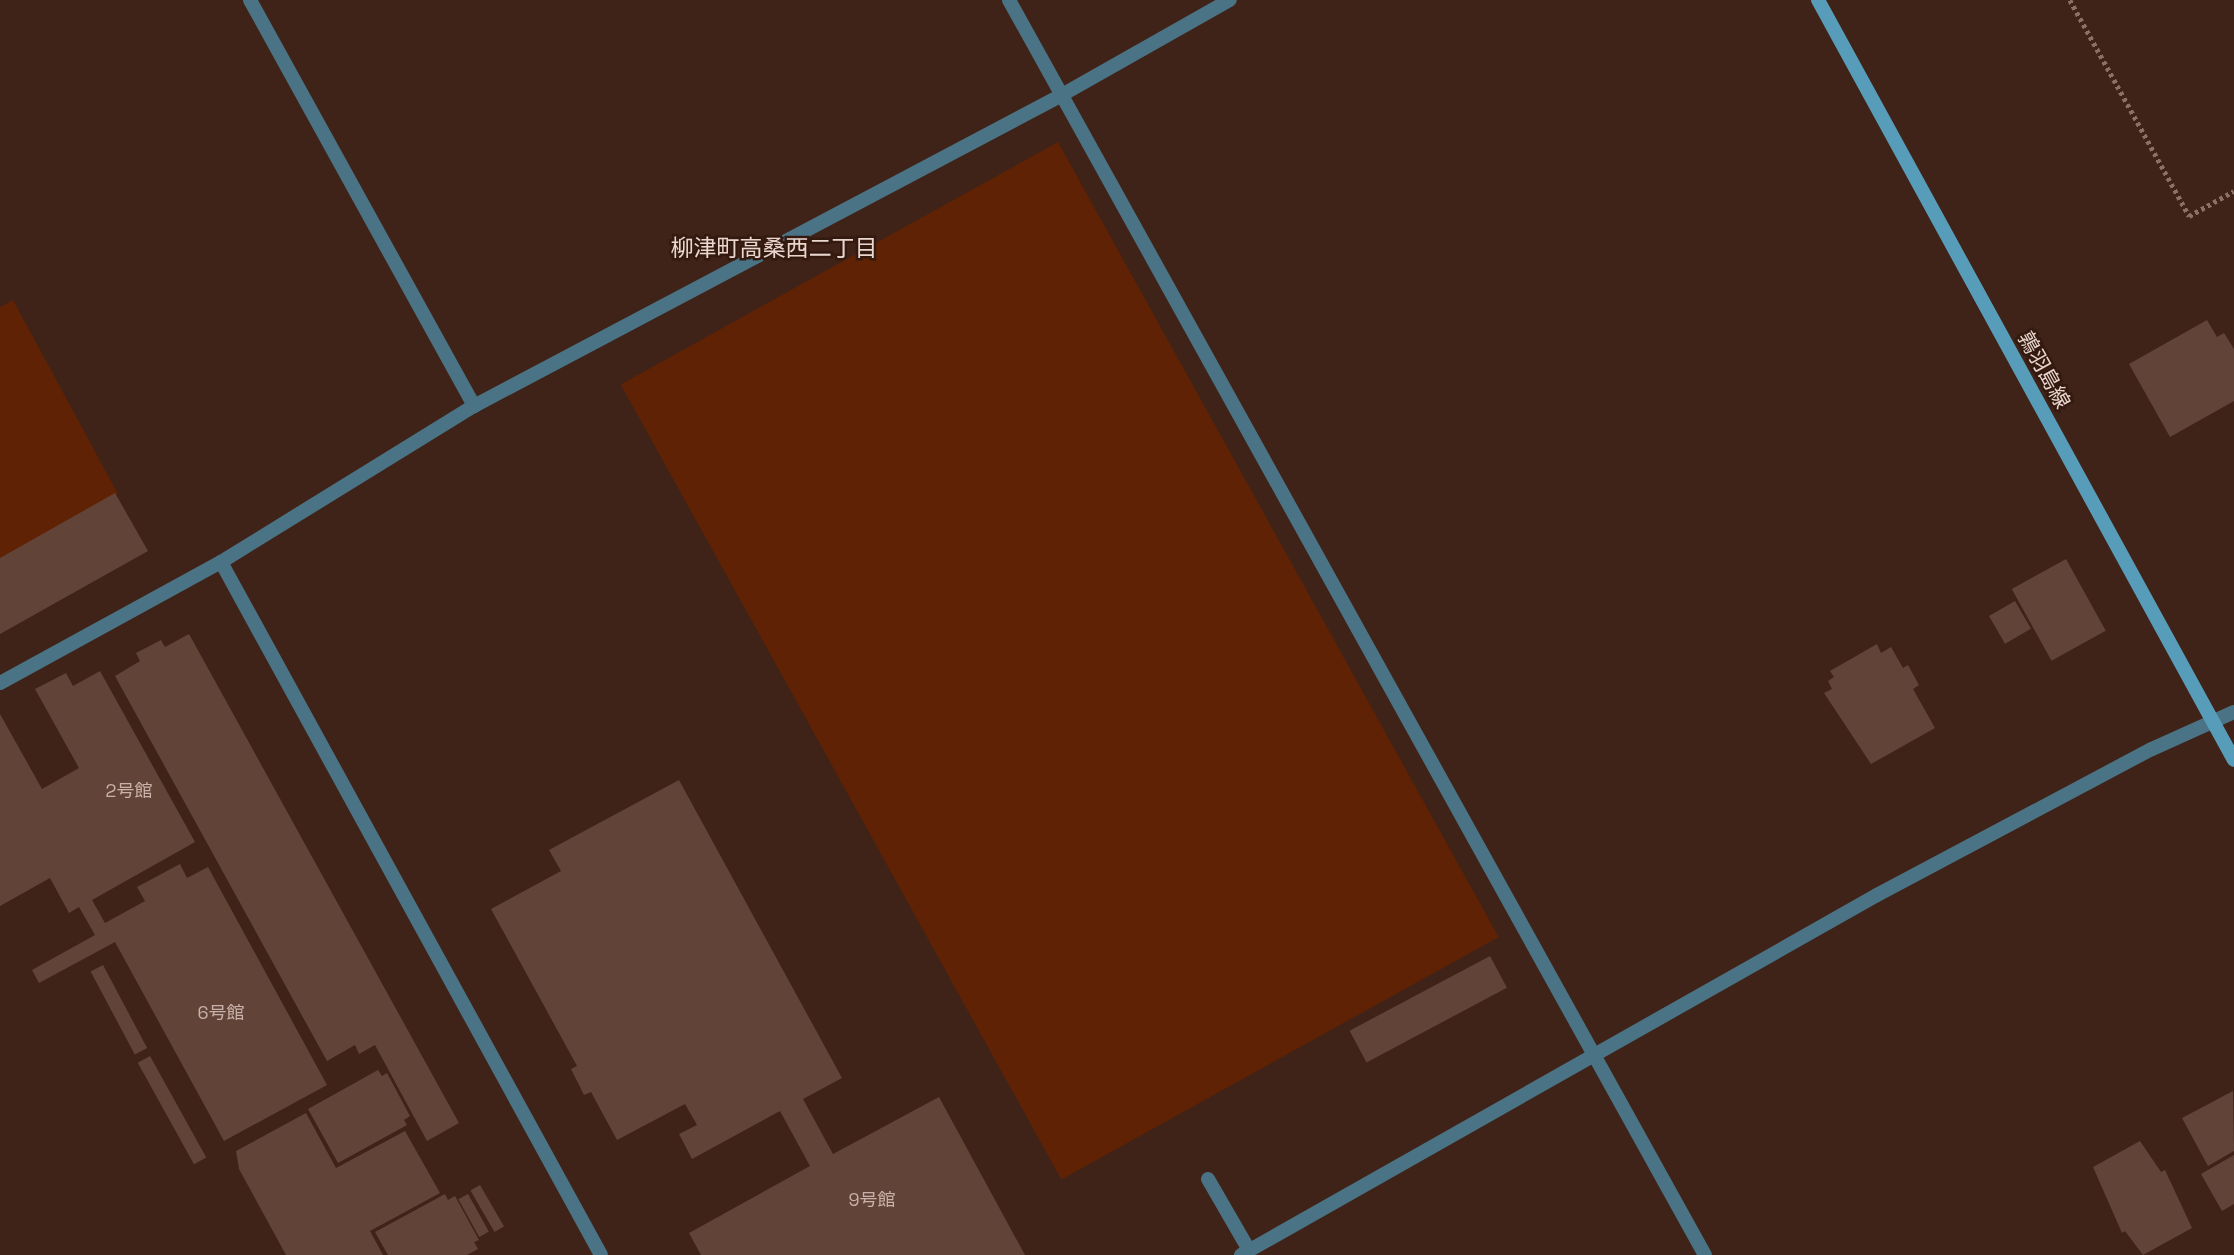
<!DOCTYPE html>
<html>
<head>
<meta charset="utf-8">
<style>
	body { margin:0 }
	#map { position:relative; width:2234px; height:1255px; overflow:hidden; background:#3f2318; font-family:"Space Grotesk","Noto Sans JP",sans-serif }
	div>[style] { position:absolute }
	[style*='--x'] { left:calc(var(--x)*1px); top:calc(var(--y)*1px); width:calc(var(--w)*1px); rotate:calc(var(--a)*1deg) }
	.green>* { inset:0; background:#5f2204; transform-origin:0 0 }
	.building>* { inset:0; background:#624337; transform-origin:0 0 }
	.path>* { height:4.5px; margin-top:-2.25px; transform-origin:0; background:repeating-linear-gradient(90deg,#8a7168 0 3.5px,transparent 0 7px) }
	.lane>* { height:14px; margin:-7px; padding:0 7px; transform-origin:7px; border-radius:7px; background:#4a7485 }
	.street>* { height:14px; margin:-7px; padding:0 7px; transform-origin:7px; border-radius:7px; background:#4a7485 }
	.secondary>* { height:14px; margin:-7px; padding:0 7px; transform-origin:7px; border-radius:7px; background:#579db9 }
	span { translate:-50% -50%; white-space:nowrap; text-align:center; line-height:1.15; -webkit-text-stroke:5px #34190f; paint-order:stroke }
	.number-label { font-size:18px; color:#c7b1a9 }
	.number-label span { -webkit-text-stroke-width:0 }
	.street-label { font-size:21px; color:#e9d6cf }
	.neighbourhood-label { font-size:23px; color:#e9d6cf }
</style>
</head>
<body>
<div id="map">
	<div class="green">
		<div style="left:1058px;top:142px;width:909px;height:500px;rotate:61deg"></div>
		<div style="clip-path:polygon(13px 300px,118px 494px,0 558px,0 307px)"></div>
	</div>
	<div class="building">
		<div style="clip-path:polygon(2207px 320px,2217px 337px,2224px 333px,2234px 349px,2234px 401px,2170px 437px,2129px 364px)"></div>
		<div style="clip-path:polygon(115px 493px,148px 551px,0 634px,0 558px)"></div>
		<div style="left:2066px;top:559px;width:82px;height:62px;rotate:61deg"></div>
		<div style="left:2015px;top:601px;width:32px;height:30px;rotate:60deg"></div>
		<div style="clip-path:polygon(189px 634px,459px 1123px,427px 1141px,375px 1045px,359px 1054px,355px 1045px,327px 1061px,115px 676px,140px 661px,136px 653px,161px 640px,165px 647px)"></div>
		<div style="clip-path:polygon(1877px 644px,1881px 653px,1891px 647px,1903px 668px,1908px 665px,1919px 685px,1913px 689px,1935px 728px,1871px 764px,1824px 693px,1832px 689px,1828px 681px,1834px 677px,1830px 671px)"></div>
		<div style="clip-path:polygon(100px 671px,195px 842px,92px 900px,105px 923px,145px 901px,137px 887px,180px 864px,187px 878px,208px 867px,327px 1085px,224px 1141px,115px 942px,39px 983px,32px 970px,95px 935px,79px 907px,69px 913px,50px 878px,0 906px,0 714px,42px 789px,79px 768px,35px 689px,66px 673px,73px 686px)"></div>
		<div style="clip-path:polygon(679px 780px,842px 1078px,803px 1099px,833px 1154px,939px 1097px,1025px 1255px,701px 1255px,689px 1233px,810px 1166px,780px 1111px,692px 1159px,679px 1134px,697px 1125px,685px 1104px,617px 1140px,591px 1092px,584px 1095px,571px 1069px,577px 1066px,491px 909px,561px 871px,549px 850px)"></div>
		<div style="left:1490px;top:956px;width:36px;height:159px;rotate:62deg"></div>
		<div style="left:103px;top:965px;width:94px;height:14px;rotate:62deg"></div>
		<div style="left:150px;top:1056px;width:116px;height:14px;rotate:61deg"></div>
		<div style="clip-path:polygon(378px 1070px,382px 1076px,387px 1073px,410px 1116px,404px 1120px,407px 1125px,338px 1163px,308px 1109px)"></div>
		<div style="clip-path:polygon(2233px 1091px,2234px 1151px,2208px 1166px,2182px 1118px)"></div>
		<div style="clip-path:polygon(306px 1113px,336px 1168px,405px 1131px,440px 1193px,370px 1231px,383px 1255px,286px 1255px,239px 1169px,236px 1151px)"></div>
		<div style="clip-path:polygon(2140px 1141px,2161px 1172px,2165px 1170px,2192px 1228px,2143px 1255px,2125px 1231px,2122px 1233px,2093px 1167px)"></div>
		<div style="clip-path:polygon(2234px 1155px,2234px 1204px,2222px 1211px,2201px 1174px)"></div>
		<div style="left:480px;top:1185px;width:48px;height:11px;rotate:60deg"></div>
		<div style="clip-path:polygon(445px 1194px,448px 1200px,455px 1196px,479px 1240px,474px 1242px,478px 1249px,467px 1255px,388px 1255px,375px 1232px)"></div>
		<div style="left:468px;top:1194px;width:43px;height:11px;rotate:61deg"></div>
	</div>
	<div class="path">
		<div style="--x:2070;--y:0;--w:247;--a:61.1"></div>
		<div style="--x:2189;--y:216;--w:51;--a:-29.1"></div>
	</div>
	<div class="lane">
		<div style="--x:1208;--y:1179;--w:82;--a:60"></div>
	</div>
	<div class="street">
		<div style="--x:250;--y:0;--w:464;--a:61.1"></div>
		<div style="--x:1009;--y:0;--w:1435;--a:60.99"></div>
		<div style="--x:221;--y:562;--w:790;--a:61.26"></div>
		<div style="--x:0;--y:683;--w:252;--a:-28.7"></div>
		<div style="--x:221;--y:562;--w:297;--a:-31.7"></div>
		<div style="--x:474;--y:406;--w:663;--a:-27.88"></div>
		<div style="--x:1060;--y:96;--w:195;--a:-29.5"></div>
		<div style="--x:1241;--y:1255;--w:731;--a:-29.51"></div>
		<div style="--x:1877;--y:895;--w:311;--a:-28"></div>
		<div style="--x:2152;--y:749;--w:90;--a:-24.3"></div>
	</div>
	<div class="secondary">
		<div style="--x:1818;--y:0;--w:866;--a:61.31"></div>
	</div>
	<div class="number-label">
		<span style="left:129px;top:791px">2号館</span>
		<span style="left:221px;top:1013px">6号館</span>
		<span style="left:872px;top:1200px">9号館</span>
	</div>
	<div class="street-label">
		<span style="left:2044px;top:370px;rotate:61deg">鶉羽島線</span>
	</div>
	<div class="neighbourhood-label">
		<span style="left:774px;top:248px">柳津町高桑西二丁目</span>
	</div>
</div>
</body>
</html>
